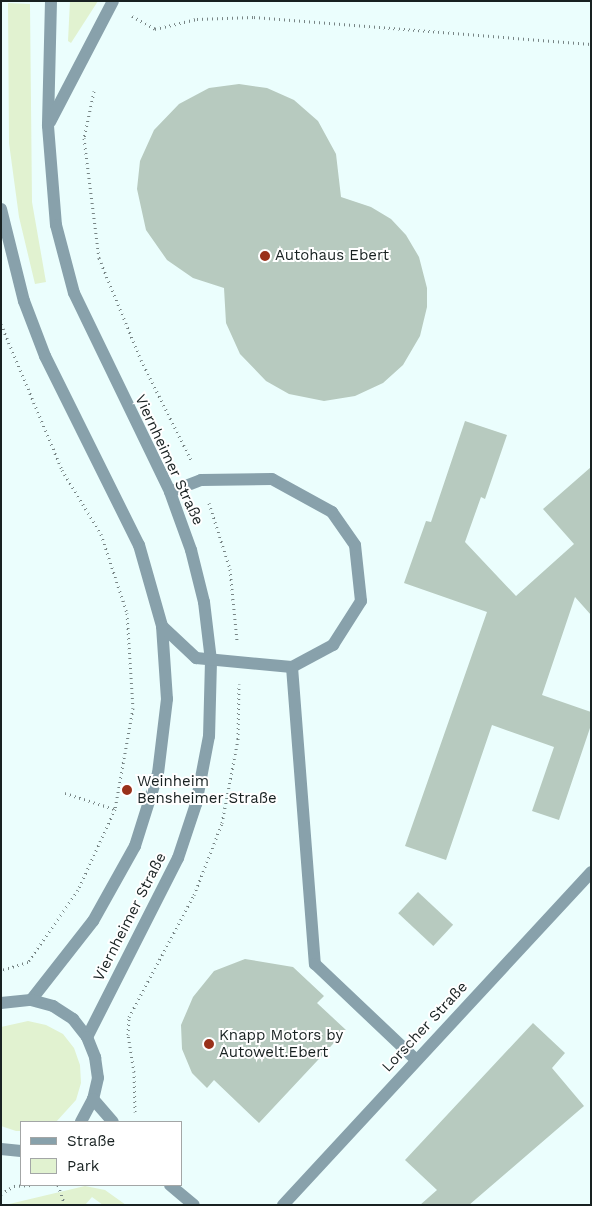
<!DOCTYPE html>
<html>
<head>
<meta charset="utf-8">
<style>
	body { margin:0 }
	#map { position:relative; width:592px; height:1206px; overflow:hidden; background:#ebfefd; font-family:"Work Sans",sans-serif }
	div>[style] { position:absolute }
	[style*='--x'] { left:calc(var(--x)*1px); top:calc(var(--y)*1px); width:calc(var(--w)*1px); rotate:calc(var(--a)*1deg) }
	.green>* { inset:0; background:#e1f2d0 }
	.building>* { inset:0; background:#b7cabf; transform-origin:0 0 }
	.path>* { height:3px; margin-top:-1.5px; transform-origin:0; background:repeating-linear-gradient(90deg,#788585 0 1px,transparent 0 5px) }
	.minor>* { height:12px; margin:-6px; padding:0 6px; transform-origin:6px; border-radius:6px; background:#88a1ab }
	.dots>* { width:14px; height:14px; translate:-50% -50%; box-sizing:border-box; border:2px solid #fff; border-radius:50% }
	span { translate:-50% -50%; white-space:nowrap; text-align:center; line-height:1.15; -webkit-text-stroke:4px #fff; paint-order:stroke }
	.poi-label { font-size:15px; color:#182121 }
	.left { translate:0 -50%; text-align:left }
	.street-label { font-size:15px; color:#182121 }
	.frame { position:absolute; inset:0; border:2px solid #182121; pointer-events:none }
	.legend { position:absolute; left:20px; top:1121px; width:162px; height:65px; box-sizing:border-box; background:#fff; border:1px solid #a3a6a6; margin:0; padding:6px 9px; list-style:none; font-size:15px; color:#182121 }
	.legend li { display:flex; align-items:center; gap:10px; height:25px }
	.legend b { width:25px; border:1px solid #a3a6a6 }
</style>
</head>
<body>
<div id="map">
	<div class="green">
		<div style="clip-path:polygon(70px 1px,98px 1px,71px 43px,68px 41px)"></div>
		<div style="clip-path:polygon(8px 3px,30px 4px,32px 202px,46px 282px,35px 284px,19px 217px,9px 143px)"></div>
		<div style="clip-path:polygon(28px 1021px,46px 1025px,63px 1034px,74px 1048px,80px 1065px,81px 1083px,76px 1100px,56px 1122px,21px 1122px,21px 1131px,16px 1131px,1px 1126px,1px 1027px)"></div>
		<div style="clip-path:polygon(85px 1186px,105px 1190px,126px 1205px,103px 1205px,92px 1197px,85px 1205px,5px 1205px)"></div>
	</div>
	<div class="building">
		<div style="clip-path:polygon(239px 84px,267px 88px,294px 100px,318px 121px,336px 154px,341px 197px,371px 207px,391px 219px,406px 235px,419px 257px,427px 288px,427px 307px,420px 336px,403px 365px,383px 383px,355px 396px,324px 401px,289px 394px,266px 381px,240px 354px,226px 323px,224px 288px,193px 278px,167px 260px,146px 230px,137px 189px,140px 161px,154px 130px,179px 104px,209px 88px)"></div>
		<div style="clip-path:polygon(465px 421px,507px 435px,485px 499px,481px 497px,465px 542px,516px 596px,574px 544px,543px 509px,591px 467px,591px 615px,575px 597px,542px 695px,591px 712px,591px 725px,559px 820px,532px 811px,554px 747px,492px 725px,446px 860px,405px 846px,487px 612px,404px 583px,426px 521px,431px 522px)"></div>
		<div style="left:418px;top:892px;width:48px;height:29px;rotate:43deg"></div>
		<div style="clip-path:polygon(245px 959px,293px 967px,324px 996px,317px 1003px,346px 1030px,259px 1123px,214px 1080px,207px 1088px,192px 1073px,182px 1049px,181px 1025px,193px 997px,214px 971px)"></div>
		<div style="clip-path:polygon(533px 1023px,565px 1053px,552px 1068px,584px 1106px,469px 1205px,420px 1205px,437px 1190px,405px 1160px)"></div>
	</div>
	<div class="path">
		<div style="--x:132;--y:16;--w:26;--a:29"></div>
		<div style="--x:155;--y:29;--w:43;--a:-13.4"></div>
		<div style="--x:197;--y:19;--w:57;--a:-2"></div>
		<div style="--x:254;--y:17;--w:338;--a:4.6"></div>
		<div style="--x:94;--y:91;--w:48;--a:102"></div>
		<div style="--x:84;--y:138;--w:121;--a:82.9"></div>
		<div style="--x:99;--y:258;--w:110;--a:67.6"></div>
		<div style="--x:141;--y:360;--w:112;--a:63.4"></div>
		<div style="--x:1;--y:324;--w:158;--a:67.3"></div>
		<div style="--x:62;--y:470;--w:75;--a:58.6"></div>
		<div style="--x:101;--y:534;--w:83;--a:71.8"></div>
		<div style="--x:127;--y:613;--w:95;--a:86.4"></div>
		<div style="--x:133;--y:708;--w:103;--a:100.1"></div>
		<div style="--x:115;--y:809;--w:89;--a:114.6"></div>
		<div style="--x:78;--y:890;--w:88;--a:124.8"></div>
		<div style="--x:28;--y:962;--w:28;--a:163"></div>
		<div style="--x:209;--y:503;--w:69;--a:72.3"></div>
		<div style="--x:230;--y:569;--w:71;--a:84.4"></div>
		<div style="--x:65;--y:793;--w:52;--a:18.1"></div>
		<div style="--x:135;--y:1112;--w:40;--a:-91.4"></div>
		<div style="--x:134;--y:1072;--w:37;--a:-99"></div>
		<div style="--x:128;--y:1035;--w:18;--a:-87"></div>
		<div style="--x:129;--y:1017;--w:138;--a:-62"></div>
		<div style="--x:194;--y:895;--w:77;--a:-68.7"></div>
		<div style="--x:222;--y:823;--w:86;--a:-79.2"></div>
		<div style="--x:238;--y:739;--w:55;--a:-89"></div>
		<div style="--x:58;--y:1185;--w:21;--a:71"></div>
		<div style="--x:1;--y:1194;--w:15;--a:-32"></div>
		<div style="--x:14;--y:1186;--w:17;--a:-3"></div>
	</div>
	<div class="minor">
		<div style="--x:51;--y:1;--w:125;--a:91.4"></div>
		<div style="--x:48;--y:126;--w:99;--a:85.4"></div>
		<div style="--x:56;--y:225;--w:70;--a:75.2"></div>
		<div style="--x:74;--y:293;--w:221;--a:64.2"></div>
		<div style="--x:170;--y:492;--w:62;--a:70.1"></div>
		<div style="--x:191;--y:550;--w:54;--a:76"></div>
		<div style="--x:204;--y:602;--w:59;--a:83.2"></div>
		<div style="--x:211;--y:661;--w:75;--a:91.5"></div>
		<div style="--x:209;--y:736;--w:69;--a:100.8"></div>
		<div style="--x:196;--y:804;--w:57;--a:108.4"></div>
		<div style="--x:178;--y:858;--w:201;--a:116.9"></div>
		<div style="--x:50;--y:122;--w:136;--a:-62.5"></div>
		<div style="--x:1;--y:209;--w:95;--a:76"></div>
		<div style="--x:24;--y:301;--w:59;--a:69.1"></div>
		<div style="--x:45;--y:356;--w:211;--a:63.6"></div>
		<div style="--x:139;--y:545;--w:84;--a:74.1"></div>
		<div style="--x:162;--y:626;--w:73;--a:86.1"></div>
		<div style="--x:167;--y:699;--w:75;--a:96.9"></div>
		<div style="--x:158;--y:773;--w:77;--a:107.5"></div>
		<div style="--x:135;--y:846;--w:86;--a:119.2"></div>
		<div style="--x:93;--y:921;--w:100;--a:128.1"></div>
		<div style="--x:162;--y:626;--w:47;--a:43.3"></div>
		<div style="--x:196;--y:658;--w:96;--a:5.4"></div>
		<div style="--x:292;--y:667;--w:47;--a:-28.2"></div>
		<div style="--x:333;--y:645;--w:52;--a:-57.5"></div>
		<div style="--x:361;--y:601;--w:56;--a:-96.1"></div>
		<div style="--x:355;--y:545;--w:40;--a:-124.9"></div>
		<div style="--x:332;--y:512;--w:68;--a:-151.2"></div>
		<div style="--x:272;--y:479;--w:71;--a:179.2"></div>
		<div style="--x:201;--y:480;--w:33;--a:159"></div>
		<div style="--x:292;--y:667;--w:298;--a:85.6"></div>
		<div style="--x:315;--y:964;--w:139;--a:43.5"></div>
		<div style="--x:1;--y:1003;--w:30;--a:-6"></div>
		<div style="--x:31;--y:1000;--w:23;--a:15"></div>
		<div style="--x:53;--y:1006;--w:24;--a:33"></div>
		<div style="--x:73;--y:1019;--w:23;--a:52"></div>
		<div style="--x:87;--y:1037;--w:22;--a:68"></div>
		<div style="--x:95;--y:1057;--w:21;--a:82"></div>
		<div style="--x:98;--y:1078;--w:22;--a:103"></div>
		<div style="--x:93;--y:1099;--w:26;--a:118"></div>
		<div style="--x:93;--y:1099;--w:30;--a:49"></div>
		<div style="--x:1;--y:1149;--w:20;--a:6"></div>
		<div style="--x:170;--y:1185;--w:31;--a:40"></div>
		<div style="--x:283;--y:1205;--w:454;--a:-47.2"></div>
	</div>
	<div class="dots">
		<div style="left:265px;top:256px;background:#99311a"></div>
		<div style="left:127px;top:790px;background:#99311a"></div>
		<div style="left:209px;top:1044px;background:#99311a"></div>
	</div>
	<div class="poi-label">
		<span class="left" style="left:275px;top:256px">Autohaus Ebert</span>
		<span class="left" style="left:137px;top:790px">Weinheim<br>Bensheimer Straße</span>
		<span class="left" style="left:219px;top:1044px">Knapp Motors by<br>Autowelt.Ebert</span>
	</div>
	<div class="street-label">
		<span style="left:169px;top:460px;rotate:65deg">Viernheimer Straße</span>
		<span style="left:130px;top:917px;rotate:-63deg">Viernheimer Straße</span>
		<span style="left:425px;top:1027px;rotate:-47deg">Lorscher Straße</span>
	</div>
	<div class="frame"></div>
	<ul class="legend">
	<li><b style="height:6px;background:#88a1ab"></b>Straße</li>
	<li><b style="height:14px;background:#e1f2d0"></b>Park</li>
	</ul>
</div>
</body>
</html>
